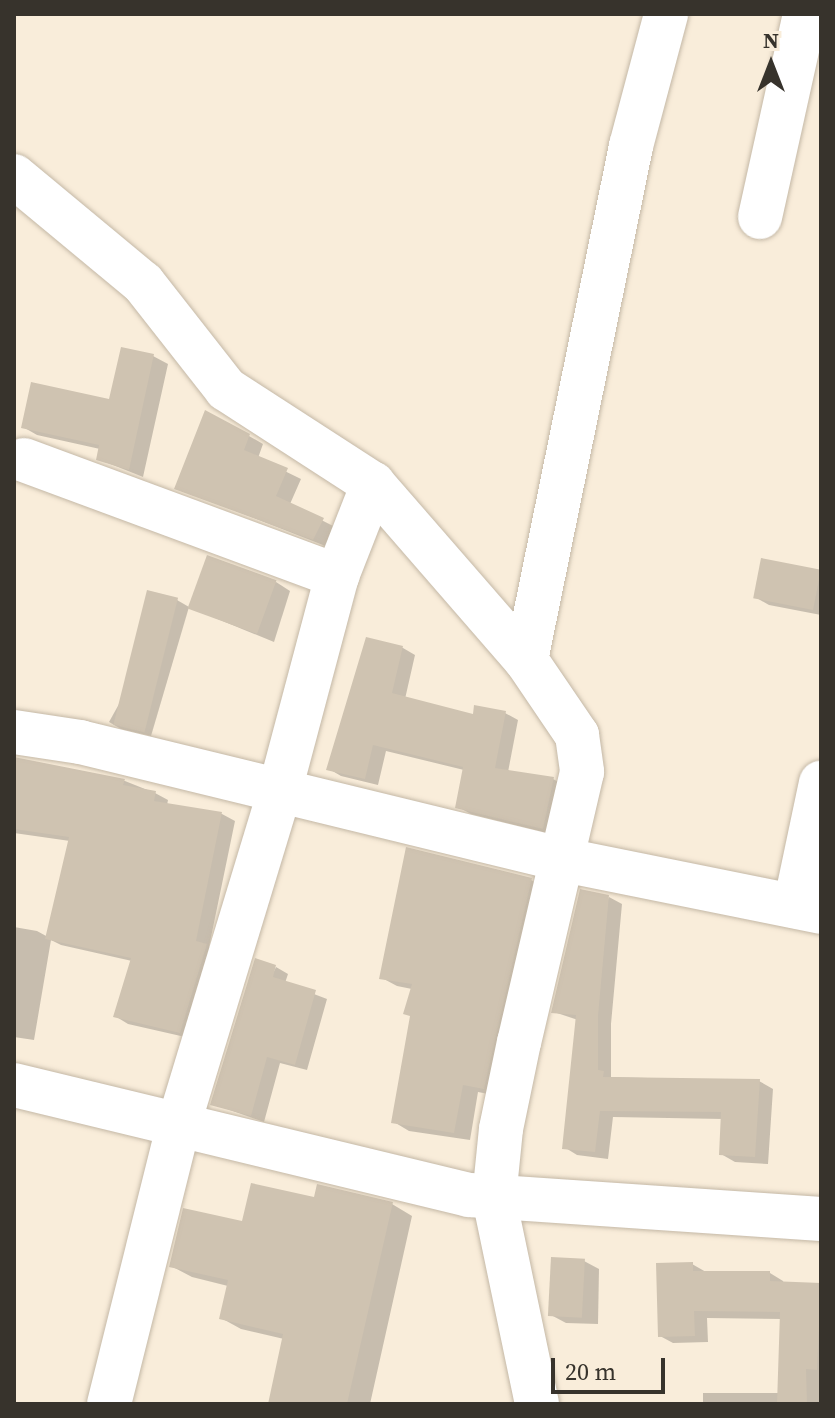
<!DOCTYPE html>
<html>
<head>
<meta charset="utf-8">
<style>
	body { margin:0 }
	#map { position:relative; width:835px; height:1418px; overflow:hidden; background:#f9edda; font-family:"Source Serif 4",serif }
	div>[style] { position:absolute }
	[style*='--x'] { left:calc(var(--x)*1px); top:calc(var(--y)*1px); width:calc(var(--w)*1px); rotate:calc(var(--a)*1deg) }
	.shadow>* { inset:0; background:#0003 }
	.building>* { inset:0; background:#cfc3b1; transform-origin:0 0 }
	.roads { filter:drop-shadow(0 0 2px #c4b8a6) drop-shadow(0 0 2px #c4b8a6) }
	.minor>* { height:44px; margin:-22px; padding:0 22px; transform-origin:22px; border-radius:22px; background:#fff }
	span { translate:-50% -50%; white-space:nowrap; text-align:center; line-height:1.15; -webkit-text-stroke:7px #f9edda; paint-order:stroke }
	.frame { position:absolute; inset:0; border:16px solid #37332c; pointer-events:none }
	.north { position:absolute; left:731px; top:24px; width:80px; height:80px; -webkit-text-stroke:6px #f9edda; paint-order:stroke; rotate:0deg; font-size:22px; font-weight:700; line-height:32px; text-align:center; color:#37332c }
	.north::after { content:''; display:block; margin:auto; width:28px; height:36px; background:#37332c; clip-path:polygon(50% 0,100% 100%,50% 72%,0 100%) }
	.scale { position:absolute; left:551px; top:1358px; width:114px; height:36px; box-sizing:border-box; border:4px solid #37332c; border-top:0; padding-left:10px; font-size:24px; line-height:28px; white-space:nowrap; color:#37332c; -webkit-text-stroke:6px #f9edda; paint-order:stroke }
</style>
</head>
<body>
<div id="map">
	<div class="shadow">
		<div style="clip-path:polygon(153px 356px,168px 364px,143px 477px,98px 459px,100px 449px,37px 435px,23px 427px,111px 401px)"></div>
		<div style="clip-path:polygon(249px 436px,263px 444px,258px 458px,301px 479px,290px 504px,337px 528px,328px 547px,177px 488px)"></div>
		<div style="clip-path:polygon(821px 572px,821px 615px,769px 605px,755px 597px)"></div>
		<div style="clip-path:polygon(276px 582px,290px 591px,274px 642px,191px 608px)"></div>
		<div style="clip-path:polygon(177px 600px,189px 607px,151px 736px,121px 729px,109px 722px)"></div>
		<div style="clip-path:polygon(368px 639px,403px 648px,415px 655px,405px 699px,474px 716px,505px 713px,518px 720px,508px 772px,553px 779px,566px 786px,556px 835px,471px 814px,458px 807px,464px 770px,386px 751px,378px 785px,341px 776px,329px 769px)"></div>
		<div style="clip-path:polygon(14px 759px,125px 781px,155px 793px,168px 800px,167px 805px,222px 814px,235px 821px,209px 947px,219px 954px,194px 1039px,128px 1024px,115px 1016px,132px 961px,61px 945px,51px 940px,34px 1040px,14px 1037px,14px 927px,37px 931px,48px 937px,70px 841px,14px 833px)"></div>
		<div style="clip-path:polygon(531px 880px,546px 889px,499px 1096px,478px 1092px,470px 1140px,409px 1131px,394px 1122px,412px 1017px,412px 989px,397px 986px,382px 978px)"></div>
		<div style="clip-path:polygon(609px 897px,622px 904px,611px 1024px,611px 1077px,759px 1081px,773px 1089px,768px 1164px,735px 1162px,721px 1154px,723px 1119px,613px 1117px,608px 1159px,577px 1155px,564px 1147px,578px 1020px,554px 1012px)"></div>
		<div style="clip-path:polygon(276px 967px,288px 974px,285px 983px,327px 999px,307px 1070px,280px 1063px,264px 1122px,213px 1104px)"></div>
		<div style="clip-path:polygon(392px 1204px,412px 1216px,370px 1404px,270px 1404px,284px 1339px,241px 1329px,221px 1318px,228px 1286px,192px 1277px,171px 1266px,243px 1223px)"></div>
		<div style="clip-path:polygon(584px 1261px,599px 1269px,598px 1324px,566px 1323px,551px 1315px)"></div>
		<div style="clip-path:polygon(692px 1264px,706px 1272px,770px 1273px,783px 1281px,785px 1287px,821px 1285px,820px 1404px,703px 1404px,703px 1393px,780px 1393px,782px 1319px,707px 1318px,708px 1342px,673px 1343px,660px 1336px)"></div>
	</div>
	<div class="building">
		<div style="clip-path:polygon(121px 347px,154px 354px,129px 470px,96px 460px,99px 445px,21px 428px,31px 382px,109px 399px)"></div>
		<div style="clip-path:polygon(205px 410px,250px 434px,244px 450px,288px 468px,276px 496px,324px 518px,313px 540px,174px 489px)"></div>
		<div style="left:207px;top:555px;width:74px;height:57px;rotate:20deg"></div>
		<div style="left:761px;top:558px;width:61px;height:41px;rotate:11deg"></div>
		<div style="left:147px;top:590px;width:32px;height:139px;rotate:14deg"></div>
		<div style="clip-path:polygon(366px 637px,403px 646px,392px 693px,473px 714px,474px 705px,506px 711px,495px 768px,554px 777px,543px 829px,455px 808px,463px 767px,373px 745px,365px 779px,326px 770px)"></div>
		<div style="clip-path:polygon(14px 757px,125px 779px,123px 785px,156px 791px,154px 801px,222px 812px,196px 941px,207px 944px,180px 1033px,113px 1017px,131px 958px,45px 939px,69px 837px,14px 829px)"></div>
		<div style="clip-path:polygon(406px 847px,532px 878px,484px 1089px,463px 1085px,454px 1133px,391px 1123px,410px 1016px,403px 1014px,412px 984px,379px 979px)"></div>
		<div style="clip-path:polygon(580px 889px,609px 895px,598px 1016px,598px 1070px,604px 1071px,603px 1077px,760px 1079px,755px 1157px,719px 1155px,721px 1112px,600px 1111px,595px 1152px,562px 1149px,576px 1015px,551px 1013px)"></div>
		<div style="clip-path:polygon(255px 958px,276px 965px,273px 977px,316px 990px,295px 1065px,267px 1057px,251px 1116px,210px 1105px)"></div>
		<div style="clip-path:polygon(251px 1183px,314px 1197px,317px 1184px,393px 1202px,347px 1404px,268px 1404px,283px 1334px,219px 1319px,228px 1280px,169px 1267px,183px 1208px,242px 1221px)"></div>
		<div style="left:551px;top:1257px;width:34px;height:59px;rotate:3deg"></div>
		<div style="clip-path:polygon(693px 1262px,693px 1271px,770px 1271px,770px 1281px,821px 1283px,817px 1370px,806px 1369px,807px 1404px,777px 1404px,780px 1312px,694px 1311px,695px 1336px,658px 1337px,656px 1263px)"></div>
	</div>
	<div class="roads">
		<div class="minor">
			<div style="--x:14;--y:176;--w:168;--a:39.7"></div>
			<div style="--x:143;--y:283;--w:135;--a:51.9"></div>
			<div style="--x:226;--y:389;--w:175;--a:32.9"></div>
			<div style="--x:373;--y:484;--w:233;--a:49"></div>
			<div style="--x:526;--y:660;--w:91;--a:55.8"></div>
			<div style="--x:577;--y:735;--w:37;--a:82"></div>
			<div style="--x:582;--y:772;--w:277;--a:103.1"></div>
			<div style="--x:519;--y:1042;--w:89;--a:101.7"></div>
			<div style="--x:501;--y:1129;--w:69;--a:95.8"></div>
			<div style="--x:494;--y:1198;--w:210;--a:78.2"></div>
			<div style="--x:760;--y:217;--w:208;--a:-77.5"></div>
			<div style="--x:24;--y:460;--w:334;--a:20.3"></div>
			<div style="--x:526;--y:660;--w:525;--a:-78.45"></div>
			<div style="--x:631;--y:146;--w:137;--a:-75.1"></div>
			<div style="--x:14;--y:732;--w:67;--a:8.6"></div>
			<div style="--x:80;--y:742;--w:498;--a:13.7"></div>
			<div style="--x:564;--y:860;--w:262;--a:11.4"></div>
			<div style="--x:795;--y:906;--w:126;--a:-78.1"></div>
			<div style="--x:14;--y:1085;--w:468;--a:13.6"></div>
			<div style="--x:469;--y:1195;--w:353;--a:3.9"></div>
			<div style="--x:109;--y:1404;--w:290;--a:-76"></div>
			<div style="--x:179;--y:1123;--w:348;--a:-73.1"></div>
			<div style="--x:280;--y:790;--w:221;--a:-75.1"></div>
			<div style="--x:337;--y:576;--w:99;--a:-68.6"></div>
		</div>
	</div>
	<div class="frame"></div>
	<div class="north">N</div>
	<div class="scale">20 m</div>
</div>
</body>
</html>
